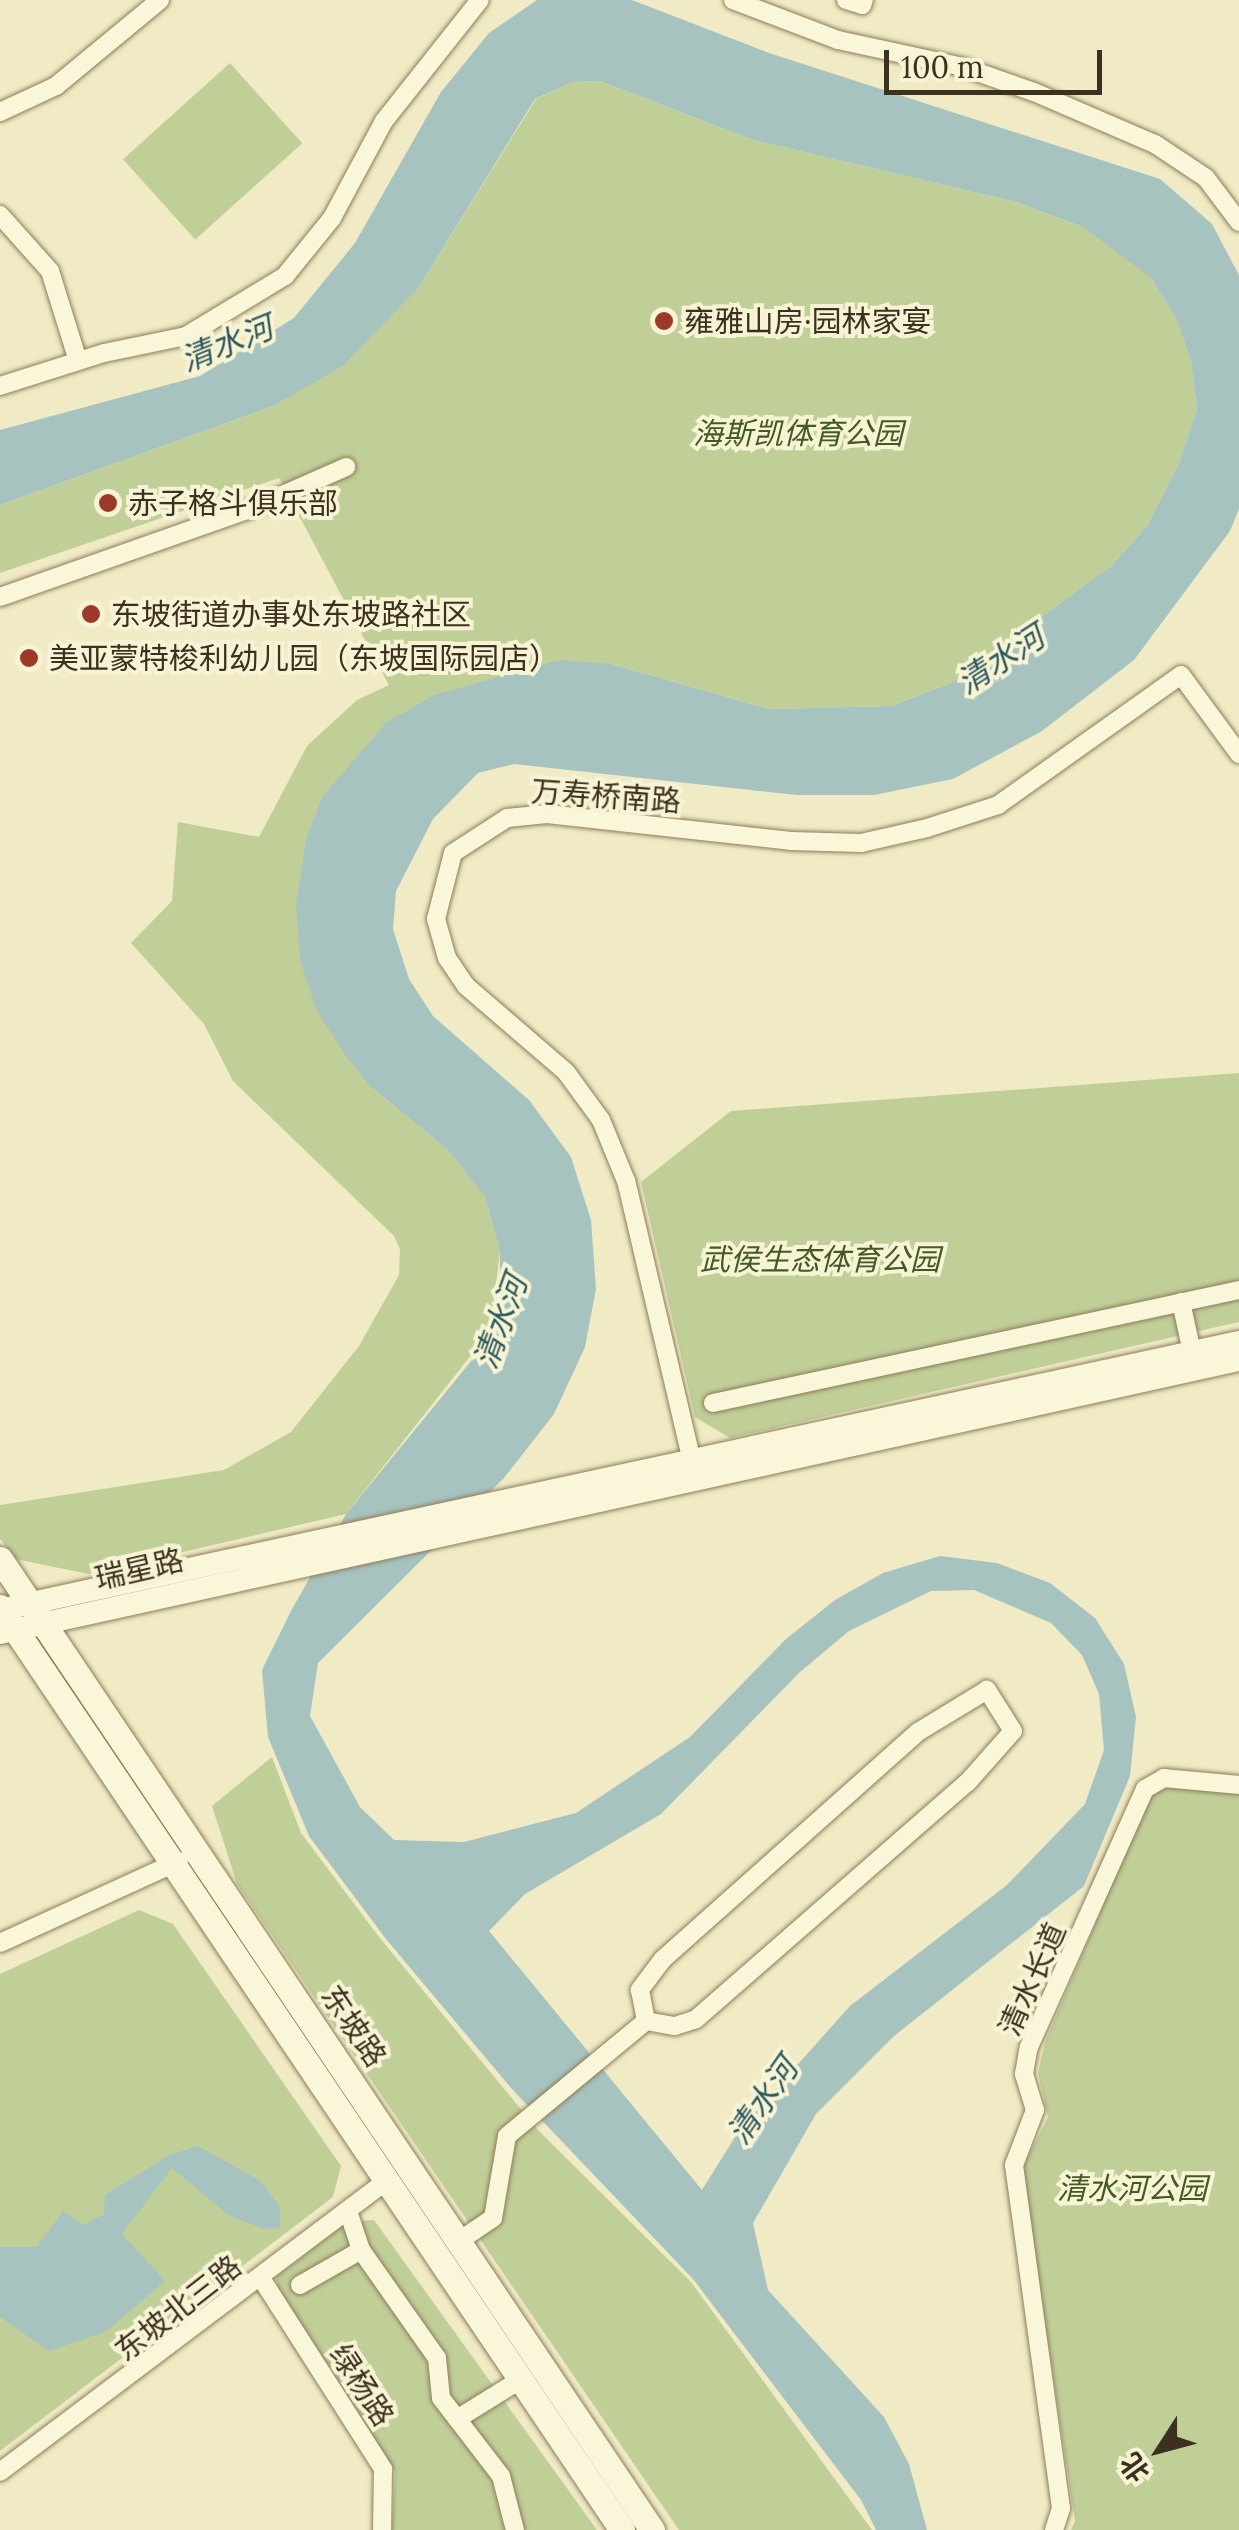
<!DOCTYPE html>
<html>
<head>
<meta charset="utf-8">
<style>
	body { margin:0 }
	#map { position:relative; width:1239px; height:2530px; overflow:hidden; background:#f0eac5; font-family:Lora,"Noto Sans SC",serif }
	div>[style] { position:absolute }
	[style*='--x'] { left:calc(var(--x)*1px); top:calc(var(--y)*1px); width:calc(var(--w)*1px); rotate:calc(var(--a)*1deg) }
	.green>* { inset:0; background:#c0cf98; transform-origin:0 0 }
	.water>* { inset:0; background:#a7c3c0 }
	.roads { filter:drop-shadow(0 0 2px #8c7d5a) drop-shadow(0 0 2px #8c7d5a) }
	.minor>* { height:18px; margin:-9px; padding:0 9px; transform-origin:9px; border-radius:9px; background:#faf6d9 }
	.tertiary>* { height:22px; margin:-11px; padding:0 11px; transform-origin:11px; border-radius:11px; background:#faf6d9 }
	.secondary>* { height:25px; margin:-12.5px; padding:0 12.5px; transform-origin:12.5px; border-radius:12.5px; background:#faf6d9 }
	.dots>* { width:28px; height:28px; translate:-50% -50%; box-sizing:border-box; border:5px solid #f7f3d5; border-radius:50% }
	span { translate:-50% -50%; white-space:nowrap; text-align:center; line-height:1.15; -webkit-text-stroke:8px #f7f3d5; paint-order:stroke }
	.poi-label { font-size:30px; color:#3c311f }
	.left { translate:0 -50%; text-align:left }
	.park-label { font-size:30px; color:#445924; font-style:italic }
	.street-label { font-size:30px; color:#3c311f }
	.water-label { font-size:32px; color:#2d585c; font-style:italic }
	.north { position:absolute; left:1109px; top:2400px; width:100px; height:100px; -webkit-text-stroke:8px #f7f3d5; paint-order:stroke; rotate:234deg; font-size:28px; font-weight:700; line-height:40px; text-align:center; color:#3c311f }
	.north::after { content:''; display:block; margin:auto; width:35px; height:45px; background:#3c311f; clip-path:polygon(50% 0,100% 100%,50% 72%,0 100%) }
	.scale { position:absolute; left:884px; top:50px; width:218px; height:45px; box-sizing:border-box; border:5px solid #3c311f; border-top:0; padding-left:12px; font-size:30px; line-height:35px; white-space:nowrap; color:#3c311f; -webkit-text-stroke:8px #f7f3d5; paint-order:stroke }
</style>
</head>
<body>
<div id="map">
	<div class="green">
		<div style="left:230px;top:63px;width:108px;height:144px;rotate:48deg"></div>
		<div style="clip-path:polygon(600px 81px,753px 140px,1016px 202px,1083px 227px,1119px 249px,1150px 277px,1176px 318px,1191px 362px,1197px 409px,1179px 463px,1147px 526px,1111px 566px,951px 683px,891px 706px,769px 709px,611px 664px,387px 722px,371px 1087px,447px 1149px,485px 1197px,500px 1252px,490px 1331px,346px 1514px,89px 1574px,15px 1559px,0 1539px,0 1505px,224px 1470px,291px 1432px,359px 1346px,399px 1275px,400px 1249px,394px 1236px,233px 1081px,204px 1024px,131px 943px,172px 901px,178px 822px,259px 837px,307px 746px,357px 700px,389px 685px,279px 478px,0 573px,0 505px,273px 406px,419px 287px,536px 99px,573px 82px)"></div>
		<div style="clip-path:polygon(1239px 1073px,1239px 1322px,730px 1438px,695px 1417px,641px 1182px,731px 1111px)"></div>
		<div style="clip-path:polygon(272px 1757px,301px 1833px,379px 1937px,538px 2130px,691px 2282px,872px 2530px,679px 2530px,237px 1884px,212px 1806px)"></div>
		<div style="clip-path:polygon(1166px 1785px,1239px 1790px,1239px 2530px,1071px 2530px,1075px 2521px,1022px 2169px,1048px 2117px,1038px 2073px,1045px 2042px,1149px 1798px)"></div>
		<div style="clip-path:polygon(139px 1910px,173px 1924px,341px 2166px,333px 2197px,0 2451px,0 1974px)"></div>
		<div style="clip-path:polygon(374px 2220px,597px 2530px,392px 2530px,395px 2472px,279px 2296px,276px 2277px,347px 2222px)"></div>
	</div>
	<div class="water">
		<div style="clip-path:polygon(evenodd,537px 0,632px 0,769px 53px,1160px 179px,1212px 224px,1239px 275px,1239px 509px,1230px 531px,1134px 660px,1042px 731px,953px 779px,874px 795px,797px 795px,514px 764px,478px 773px,433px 819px,396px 891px,393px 929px,409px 979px,433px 1016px,529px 1100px,571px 1157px,591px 1220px,596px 1289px,585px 1347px,554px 1414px,504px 1478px,318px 1663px,310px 1716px,360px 1807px,394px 1840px,464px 1842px,576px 1813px,690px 1737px,786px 1639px,835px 1600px,883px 1573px,940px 1556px,997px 1563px,1050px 1583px,1095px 1618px,1124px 1664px,1136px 1717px,1130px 1776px,1084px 1886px,894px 2036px,816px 2114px,753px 2223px,768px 2290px,884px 2417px,909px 2464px,927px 2530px,876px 2530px,861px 2500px,693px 2279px,511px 2088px,386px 1939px,309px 1836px,268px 1737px,262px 1670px,291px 1611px,346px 1514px,472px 1360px,490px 1331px,500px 1293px,500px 1252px,485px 1197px,447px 1149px,371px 1087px,345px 1055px,317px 1011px,300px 960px,296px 904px,306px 840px,322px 797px,387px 722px,434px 695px,559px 660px,611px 664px,769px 709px,891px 706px,951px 683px,1111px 566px,1147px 526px,1179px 463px,1197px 409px,1191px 362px,1176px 318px,1150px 277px,1083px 227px,1016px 202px,753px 140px,600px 81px,573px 82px,535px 99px,419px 287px,343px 366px,273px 406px,0 505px,0 430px,200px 376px,294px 318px,355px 243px,441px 92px,489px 33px,537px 0,974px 1590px,1051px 1623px,1082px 1655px,1099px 1694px,1104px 1750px,1085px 1804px,1007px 1885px,850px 2006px,740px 2129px,702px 2190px,489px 1931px,525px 1894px,661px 1814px,800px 1672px,849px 1631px,931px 1591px,974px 1590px)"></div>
		<div style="clip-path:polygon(198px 2146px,259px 2180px,280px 2207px,280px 2227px,264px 2229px,228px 2215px,172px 2168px,122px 2234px,165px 2281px,105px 2332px,49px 2351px,0 2317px,0 2247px,37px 2247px,63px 2211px,84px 2225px,104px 2214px,105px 2195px,169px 2155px)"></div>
	</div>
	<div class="roads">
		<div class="minor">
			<div style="--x:733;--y:0;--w:112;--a:20.9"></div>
			<div style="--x:838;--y:40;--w:128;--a:12.2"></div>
			<div style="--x:963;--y:67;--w:75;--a:19.4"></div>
			<div style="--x:1034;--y:92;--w:132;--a:23.3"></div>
			<div style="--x:1155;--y:144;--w:61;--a:33.7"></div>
			<div style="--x:1206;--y:178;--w:55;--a:53.1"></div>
			<div style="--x:846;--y:0;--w:17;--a:17"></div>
			<div style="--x:862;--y:5;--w:5;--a:-68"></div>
			<div style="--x:0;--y:112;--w:62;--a:-24.9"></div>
			<div style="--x:56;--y:86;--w:135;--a:-39.6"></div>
			<div style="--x:0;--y:215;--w:75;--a:48.2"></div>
			<div style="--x:50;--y:271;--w:94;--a:72.7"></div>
			<div style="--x:0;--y:386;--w:109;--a:-17.6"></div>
			<div style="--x:104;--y:353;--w:84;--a:-11.7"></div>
			<div style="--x:186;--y:336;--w:116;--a:-31.2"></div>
			<div style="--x:285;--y:276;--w:75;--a:-51"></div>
			<div style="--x:332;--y:218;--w:110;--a:-61.8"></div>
			<div style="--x:384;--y:121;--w:154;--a:-51.6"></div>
			<div style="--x:0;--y:597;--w:268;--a:-19.4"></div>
			<div style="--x:253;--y:508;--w:102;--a:-23.8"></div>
			<div style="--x:1181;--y:1302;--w:51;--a:77.6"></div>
			<div style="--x:713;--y:1403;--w:538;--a:-12.12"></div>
			<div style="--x:694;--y:1470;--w:297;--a:-103.2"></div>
			<div style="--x:626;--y:1181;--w:66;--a:-112.3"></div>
			<div style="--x:601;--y:1120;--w:59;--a:-126.1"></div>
			<div style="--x:566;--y:1072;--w:132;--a:-139.3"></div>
			<div style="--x:466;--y:986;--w:34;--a:-124"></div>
			<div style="--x:447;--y:958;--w:41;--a:-105.8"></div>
			<div style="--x:436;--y:919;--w:68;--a:-75.6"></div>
			<div style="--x:453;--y:853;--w:64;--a:-32.9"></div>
			<div style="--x:507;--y:818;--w:40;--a:-5.7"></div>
			<div style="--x:547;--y:814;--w:245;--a:6.3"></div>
			<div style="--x:791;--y:841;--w:70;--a:1.6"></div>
			<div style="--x:861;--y:843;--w:68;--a:-12.8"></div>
			<div style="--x:927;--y:828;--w:75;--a:-17.9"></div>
			<div style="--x:998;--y:805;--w:224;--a:-35.4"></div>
			<div style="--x:1181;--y:675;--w:98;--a:53.7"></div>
			<div style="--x:0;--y:1943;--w:197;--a:-24.6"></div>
			<div style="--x:348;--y:2211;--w:41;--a:71.6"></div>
			<div style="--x:361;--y:2250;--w:132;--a:54.9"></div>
			<div style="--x:437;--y:2358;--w:40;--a:84.3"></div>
			<div style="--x:441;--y:2398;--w:98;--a:52.4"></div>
			<div style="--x:501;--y:2476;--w:56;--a:75.5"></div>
			<div style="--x:459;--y:2241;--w:41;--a:-34.1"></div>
			<div style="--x:493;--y:2218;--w:83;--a:-80.3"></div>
			<div style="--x:507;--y:2136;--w:180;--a:-39.6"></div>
			<div style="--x:646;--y:2021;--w:29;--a:10"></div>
			<div style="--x:675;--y:2026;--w:22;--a:-18"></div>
			<div style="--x:696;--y:2019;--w:359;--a:-41.1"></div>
			<div style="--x:967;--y:1783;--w:69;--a:-48.5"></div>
			<div style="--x:1013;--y:1731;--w:49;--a:-122.4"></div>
			<div style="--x:987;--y:1690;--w:81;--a:148.7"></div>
			<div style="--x:918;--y:1732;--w:341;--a:138.3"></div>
			<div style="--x:663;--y:1959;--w:39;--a:127"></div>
			<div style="--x:640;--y:1990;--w:32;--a:79"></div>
			<div style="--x:261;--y:2278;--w:227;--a:57.4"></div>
			<div style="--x:383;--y:2469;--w:61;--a:90.9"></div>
			<div style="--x:300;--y:2285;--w:70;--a:-29.8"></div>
			<div style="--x:457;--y:2419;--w:74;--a:-31.8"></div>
			<div style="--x:0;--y:2472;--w:482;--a:-37"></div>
			<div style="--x:1054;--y:2530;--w:23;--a:-72"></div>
			<div style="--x:1061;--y:2508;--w:346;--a:-97.8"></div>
			<div style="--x:1014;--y:2165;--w:59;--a:-69.1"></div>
			<div style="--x:1035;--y:2110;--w:38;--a:-107"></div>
			<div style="--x:1024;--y:2074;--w:27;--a:-80"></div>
			<div style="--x:1029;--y:2047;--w:283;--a:-65.8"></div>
			<div style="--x:1145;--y:1789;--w:22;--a:-30"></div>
			<div style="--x:1164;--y:1778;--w:75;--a:5.3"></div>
		</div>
		<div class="tertiary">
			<div style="--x:13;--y:1607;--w:1254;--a:-12.2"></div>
			<div style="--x:0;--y:1633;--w:1269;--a:-12.43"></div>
		</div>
		<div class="secondary">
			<div style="--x:0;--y:1559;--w:1170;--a:56.12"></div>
			<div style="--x:0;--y:1607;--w:1113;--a:56.02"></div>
		</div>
	</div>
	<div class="dots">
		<div style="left:664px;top:321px;background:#9e3928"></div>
		<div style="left:108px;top:503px;background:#9e3928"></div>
		<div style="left:91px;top:614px;background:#9e3928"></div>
		<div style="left:29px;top:658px;background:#9e3928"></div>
	</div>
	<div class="poi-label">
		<span class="left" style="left:684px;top:321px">雍雅山房·园林家宴</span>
		<span class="left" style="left:128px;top:503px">赤子格斗俱乐部</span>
		<span class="left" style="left:111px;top:614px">东坡街道办事处东坡路社区</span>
		<span class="left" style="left:49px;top:658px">美亚蒙特梭利幼儿园（东坡国际园店）</span>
	</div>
	<div class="park-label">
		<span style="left:798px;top:433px">海斯凯体育公园</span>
		<span style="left:820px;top:1259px">武侯生态体育公园</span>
		<span style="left:1132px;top:2188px">清水河公园</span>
	</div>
	<div class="street-label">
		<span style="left:606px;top:796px;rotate:4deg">万寿桥南路</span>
		<span style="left:139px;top:1569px;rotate:-13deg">瑞星路</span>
		<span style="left:1032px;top:1979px;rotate:-66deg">清水长道</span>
		<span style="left:354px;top:2026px;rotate:56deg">东坡路</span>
		<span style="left:178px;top:2308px;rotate:-38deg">东坡北三路</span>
		<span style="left:362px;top:2385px;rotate:57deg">绿杨路</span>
	</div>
	<div class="water-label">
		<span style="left:227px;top:344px;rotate:-22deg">清水河</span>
		<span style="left:1001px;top:660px;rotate:-33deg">清水河</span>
		<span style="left:501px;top:1322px;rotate:-70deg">清水河</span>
		<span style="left:763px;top:2101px;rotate:-55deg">清水河</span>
	</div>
	<div class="north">北</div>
	<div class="scale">100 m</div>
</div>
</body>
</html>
